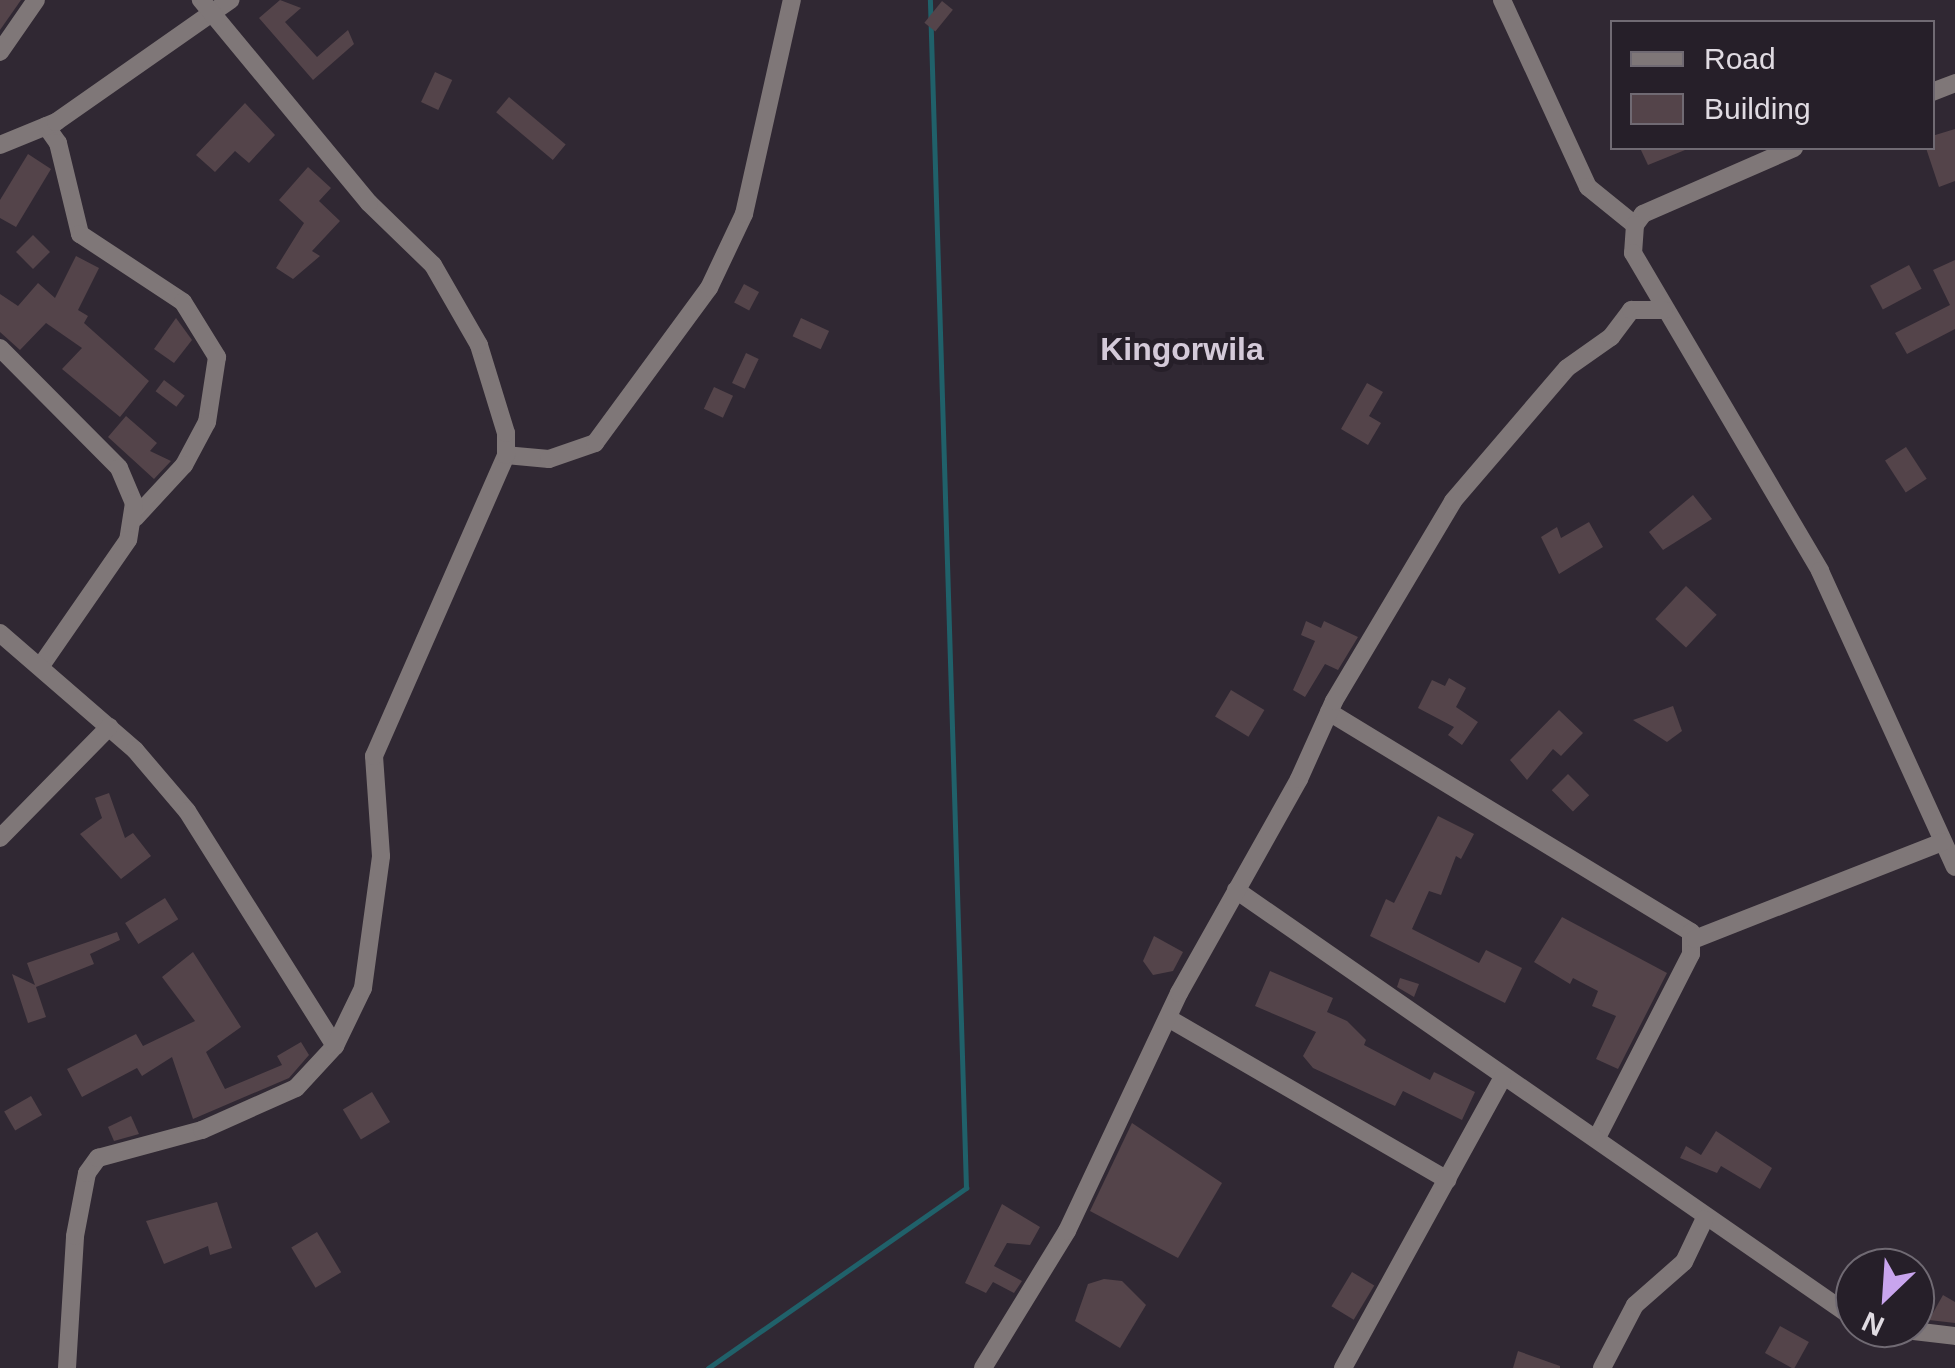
<!DOCTYPE html>
<html>
<head>
<meta charset="utf-8">
<style>
	body { margin:0 }
	#map { position:relative; width:1955px; height:1368px; overflow:hidden; background:#302833; font-family:Helvetica,sans-serif }
	div>[style] { position:absolute }
	[style*='--x'] { left:calc(var(--x)*1px); top:calc(var(--y)*1px); width:calc(var(--w)*1px); rotate:calc(var(--a)*1deg) }
	.stream>* { height:5px; margin:-2.5px; padding:0 2.5px; transform-origin:2.5px; border-radius:2.5px; background:#20616a }
	.building>* { inset:0; background:#54444a; transform-origin:0 0 }
	.minor>* { height:18px; margin:-9px; padding:0 9px; transform-origin:9px; border-radius:9px; background:#7f7778 }
	span { translate:-50% -50%; white-space:nowrap; text-align:center; line-height:1.15; -webkit-text-stroke:10px #261f29; paint-order:stroke }
	.quarter-label { font-size:32px; color:#d4cad9; font-weight:700 }
	.legend { position:absolute; left:1610px; top:20px; width:325px; height:130px; box-sizing:border-box; background:#261f29; border:2px solid #706a73; margin:0; padding:12px 18px; list-style:none; font-size:30px; color:#e0dbe2 }
	.legend li { display:flex; align-items:center; gap:20px; height:50px }
	.legend b { width:50px; border:2px solid #706a73 }
	.north { position:absolute; left:1835px; top:1248px; width:100px; height:100px; box-sizing:border-box; background:#261f29; border:2px solid #706a73; border-radius:50%; rotate:205deg; font-size:28px; font-weight:700; line-height:40px; text-align:center; color:#e0dbe2 }
	.north::after { content:''; display:block; margin:auto; width:35px; height:45px; background:#c9a5ee; clip-path:polygon(50% 0,100% 100%,50% 72%,0 100%) }
</style>
</head>
<body>
<div id="map">
	<div class="stream">
		<div style="--x:708;--y:1368;--w:315;--a:-34.9"></div>
		<div style="--x:966;--y:1188;--w:1189;--a:-91.74"></div>
	</div>
	<div class="building">
		<div style="clip-path:polygon(0 0,21px 0,0 30px)"></div>
		<div style="clip-path:polygon(280px 0,301px 8px,285px 22px,317px 57px,348px 30px,354px 44px,313px 80px,259px 18px)"></div>
		<div style="left:942px;top:1px;width:14px;height:28px;rotate:39deg"></div>
		<div style="left:435px;top:72px;width:19px;height:33px;rotate:25deg"></div>
		<div style="left:509px;top:97px;width:74px;height:20px;rotate:40deg"></div>
		<div style="clip-path:polygon(245px 103px,275px 135px,249px 163px,235px 151px,215px 172px,196px 155px)"></div>
		<div style="clip-path:polygon(1955px 129px,1955px 181px,1939px 187px,1926px 148px,1932px 148px,1932px 136px)"></div>
		<div style="clip-path:polygon(1640px 148px,1690px 148px,1648px 165px)"></div>
		<div style="clip-path:polygon(28px 154px,51px 169px,16px 227px,0 218px,0 200px)"></div>
		<div style="clip-path:polygon(308px 167px,331px 188px,319px 201px,340px 221px,312px 251px,320px 256px,293px 279px,276px 268px,304px 223px,279px 200px)"></div>
		<div style="left:33px;top:235px;width:24px;height:24px;rotate:45deg"></div>
		<div style="clip-path:polygon(76px 256px,99px 268px,78px 310px,88px 316px,84px 323px,149px 381px,120px 417px,62px 369px,82px 348px,46px 323px,20px 350px,0 332px,0 294px,18px 306px,38px 283px,55px 298px)"></div>
		<div style="clip-path:polygon(1955px 260px,1955px 329px,1907px 354px,1895px 333px,1950px 305px,1933px 270px)"></div>
		<div style="left:1909px;top:265px;width:27px;height:44px;rotate:62deg"></div>
		<div style="left:744px;top:284px;width:17px;height:21px;rotate:28deg"></div>
		<div style="clip-path:polygon(176px 318px,192px 340px,174px 363px,154px 349px)"></div>
		<div style="left:801px;top:318px;width:31px;height:20px;rotate:25deg"></div>
		<div style="left:746px;top:353px;width:14px;height:33px;rotate:25deg"></div>
		<div style="left:164px;top:380px;width:26px;height:14px;rotate:37deg"></div>
		<div style="clip-path:polygon(1367px 383px,1383px 392px,1369px 416px,1381px 423px,1368px 445px,1341px 429px)"></div>
		<div style="left:714px;top:387px;width:21px;height:24px;rotate:25deg"></div>
		<div style="clip-path:polygon(126px 416px,157px 443px,150px 451px,171px 461px,154px 479px,108px 437px)"></div>
		<div style="left:1906px;top:447px;width:38px;height:25px;rotate:57deg"></div>
		<div style="clip-path:polygon(1693px 495px,1712px 519px,1663px 550px,1649px 532px)"></div>
		<div style="clip-path:polygon(1589px 522px,1603px 547px,1559px 574px,1541px 537px,1557px 527px,1561px 538px)"></div>
		<div style="left:1686px;top:586px;width:42px;height:45px;rotate:43deg"></div>
		<div style="clip-path:polygon(1306px 621px,1321px 628px,1324px 621px,1358px 637px,1338px 670px,1325px 664px,1305px 697px,1293px 690px,1315px 641px,1301px 635px)"></div>
		<div style="clip-path:polygon(1449px 678px,1466px 688px,1456px 707px,1478px 722px,1462px 745px,1448px 735px,1454px 727px,1418px 708px,1432px 680px,1445px 686px)"></div>
		<div style="left:1231px;top:690px;width:39px;height:31px;rotate:31deg"></div>
		<div style="clip-path:polygon(1673px 706px,1682px 731px,1667px 742px,1633px 720px)"></div>
		<div style="clip-path:polygon(1559px 710px,1583px 733px,1561px 756px,1553px 749px,1527px 780px,1510px 760px)"></div>
		<div style="left:1568px;top:774px;width:30px;height:23px;rotate:45deg"></div>
		<div style="clip-path:polygon(109px 793px,125px 838px,133px 833px,151px 856px,121px 879px,80px 834px,102px 818px,95px 798px)"></div>
		<div style="clip-path:polygon(1438px 816px,1474px 834px,1461px 859px,1456px 856px,1441px 895px,1429px 891px,1412px 929px,1479px 963px,1486px 950px,1522px 968px,1505px 1003px,1370px 936px,1386px 899px,1394px 903px)"></div>
		<div style="left:165px;top:898px;width:25px;height:47px;rotate:58deg"></div>
		<div style="clip-path:polygon(1562px 917px,1667px 973px,1618px 1069px,1596px 1059px,1616px 1016px,1592px 1006px,1598px 991px,1573px 978px,1570px 984px,1534px 962px)"></div>
		<div style="clip-path:polygon(117px 932px,120px 940px,90px 954px,94px 964px,36px 987px,46px 1017px,28px 1023px,12px 974px,35px 985px,27px 963px)"></div>
		<div style="clip-path:polygon(1154px 936px,1183px 952px,1173px 971px,1153px 975px,1143px 961px)"></div>
		<div style="clip-path:polygon(193px 952px,241px 1027px,206px 1052px,225px 1089px,282px 1065px,277px 1056px,301px 1042px,309px 1055px,289px 1078px,193px 1119px,172px 1057px,142px 1076px,137px 1068px,82px 1097px,67px 1069px,136px 1034px,143px 1046px,195px 1021px,162px 977px)"></div>
		<div style="clip-path:polygon(1270px 971px,1333px 998px,1327px 1012px,1347px 1021px,1366px 1040px,1364px 1045px,1430px 1080px,1434px 1072px,1475px 1092px,1462px 1120px,1403px 1091px,1395px 1106px,1313px 1068px,1303px 1056px,1316px 1032px,1255px 1006px)"></div>
		<div style="clip-path:polygon(1400px 978px,1419px 984px,1414px 997px,1397px 987px)"></div>
		<div style="left:372px;top:1092px;width:35px;height:34px;rotate:59deg"></div>
		<div style="left:31px;top:1096px;width:22px;height:31px;rotate:60deg"></div>
		<div style="clip-path:polygon(131px 1116px,139px 1134px,114px 1141px,108px 1127px)"></div>
		<div style="clip-path:polygon(1132px 1123px,1222px 1183px,1178px 1258px,1090px 1211px)"></div>
		<div style="clip-path:polygon(1716px 1131px,1772px 1168px,1760px 1189px,1721px 1166px,1717px 1173px,1680px 1158px,1686px 1146px,1701px 1155px)"></div>
		<div style="clip-path:polygon(217px 1202px,232px 1248px,210px 1255px,208px 1246px,164px 1264px,146px 1221px)"></div>
		<div style="clip-path:polygon(1002px 1204px,1040px 1227px,1030px 1245px,1007px 1243px,994px 1266px,1022px 1281px,1014px 1293px,993px 1282px,986px 1293px,965px 1283px)"></div>
		<div style="left:317px;top:1232px;width:47px;height:30px;rotate:59deg"></div>
		<div style="left:1352px;top:1272px;width:26px;height:40px;rotate:31deg"></div>
		<div style="clip-path:polygon(1104px 1279px,1122px 1281px,1146px 1305px,1120px 1348px,1075px 1321px,1088px 1284px)"></div>
		<div style="clip-path:polygon(1943px 1295px,1955px 1302px,1955px 1323px,1929px 1320px)"></div>
		<div style="left:1780px;top:1326px;width:33px;height:31px;rotate:29deg"></div>
		<div style="clip-path:polygon(1518px 1351px,1560px 1366px,1560px 1368px,1513px 1368px)"></div>
	</div>
	<div class="minor">
		<div style="--x:1502;--y:0;--w:206;--a:65.3"></div>
		<div style="--x:1588;--y:187;--w:60;--a:39"></div>
		<div style="--x:0;--y:52;--w:63;--a:-55.3"></div>
		<div style="--x:1932;--y:92;--w:25;--a:-21"></div>
		<div style="--x:46;--y:126;--w:21;--a:55"></div>
		<div style="--x:58;--y:143;--w:94;--a:76.4"></div>
		<div style="--x:80;--y:234;--w:123;--a:33.4"></div>
		<div style="--x:183;--y:302;--w:65;--a:58.3"></div>
		<div style="--x:217;--y:357;--w:66;--a:98.7"></div>
		<div style="--x:207;--y:422;--w:49;--a:118.1"></div>
		<div style="--x:184;--y:465;--w:72;--a:132.8"></div>
		<div style="--x:0;--y:145;--w:61;--a:-22.3"></div>
		<div style="--x:56;--y:122;--w:213;--a:-35"></div>
		<div style="--x:1794;--y:148;--w:165;--a:156.4"></div>
		<div style="--x:1643;--y:214;--w:14;--a:126"></div>
		<div style="--x:1635;--y:225;--w:28;--a:94"></div>
		<div style="--x:1633;--y:253;--w:369;--a:59.5"></div>
		<div style="--x:1820;--y:571;--w:325;--a:65.5"></div>
		<div style="--x:0;--y:348;--w:169;--a:45.2"></div>
		<div style="--x:119;--y:468;--w:38;--a:67"></div>
		<div style="--x:134;--y:503;--w:37;--a:99"></div>
		<div style="--x:128;--y:540;--w:151;--a:124.7"></div>
		<div style="--x:506;--y:455;--w:43;--a:5.3"></div>
		<div style="--x:549;--y:459;--w:49;--a:-19.2"></div>
		<div style="--x:595;--y:443;--w:192;--a:-53.7"></div>
		<div style="--x:709;--y:288;--w:82;--a:-64.7"></div>
		<div style="--x:744;--y:214;--w:219;--a:-77.4"></div>
		<div style="--x:0;--y:633;--w:179;--a:40.9"></div>
		<div style="--x:135;--y:750;--w:80;--a:49.6"></div>
		<div style="--x:187;--y:811;--w:278;--a:57.8"></div>
		<div style="--x:1329;--y:712;--w:424;--a:31.3"></div>
		<div style="--x:1691;--y:932;--w:22;--a:90"></div>
		<div style="--x:1691;--y:954;--w:207;--a:117.1"></div>
		<div style="--x:0;--y:838;--w:156;--a:-45.5"></div>
		<div style="--x:1236;--y:890;--w:753;--a:34.72"></div>
		<div style="--x:1695;--y:939;--w:266;--a:-21.4"></div>
		<div style="--x:1168;--y:1018;--w:323;--a:30.1"></div>
		<div style="--x:1888;--y:1328;--w:67;--a:6.8"></div>
		<div style="--x:67;--y:1368;--w:132;--a:-86.5"></div>
		<div style="--x:75;--y:1236;--w:64;--a:-79.2"></div>
		<div style="--x:87;--y:1173;--w:19;--a:-54"></div>
		<div style="--x:98;--y:1158;--w:108;--a:-15.1"></div>
		<div style="--x:202;--y:1130;--w:103;--a:-24.1"></div>
		<div style="--x:296;--y:1088;--w:57;--a:-47.1"></div>
		<div style="--x:335;--y:1046;--w:64;--a:-64.2"></div>
		<div style="--x:363;--y:988;--w:133;--a:-82.2"></div>
		<div style="--x:381;--y:856;--w:100;--a:-94"></div>
		<div style="--x:374;--y:756;--w:329;--a:-66.3"></div>
		<div style="--x:506;--y:455;--w:22;--a:-90"></div>
		<div style="--x:506;--y:433;--w:92;--a:-107.1"></div>
		<div style="--x:479;--y:345;--w:92;--a:-119.9"></div>
		<div style="--x:433;--y:265;--w:89;--a:-135.9"></div>
		<div style="--x:369;--y:203;--w:264;--a:-129.6"></div>
		<div style="--x:983;--y:1368;--w:161;--a:-58.5"></div>
		<div style="--x:1067;--y:1231;--w:263;--a:-64.8"></div>
		<div style="--x:1179;--y:993;--w:245;--a:-60.7"></div>
		<div style="--x:1299;--y:779;--w:85;--a:-65.8"></div>
		<div style="--x:1334;--y:701;--w:233;--a:-59.2"></div>
		<div style="--x:1453;--y:501;--w:175;--a:-49.4"></div>
		<div style="--x:1567;--y:368;--w:54;--a:-35.2"></div>
		<div style="--x:1611;--y:337;--w:34;--a:-53"></div>
		<div style="--x:1631;--y:310;--w:33;--a:0"></div>
		<div style="--x:1343;--y:1368;--w:332;--a:-61.2"></div>
		<div style="--x:1602;--y:1368;--w:71;--a:-62.4"></div>
		<div style="--x:1635;--y:1305;--w:65;--a:-41.3"></div>
		<div style="--x:1684;--y:1262;--w:47;--a:-64.5"></div>
	</div>
	<div class="quarter-label">
		<span style="left:1182px;top:349px">Kingorwila</span>
	</div>
	<ul class="legend">
	<li><b style="height:12px;background:#7f7778"></b>Road</li>
	<li><b style="height:28px;background:#54444a"></b>Building</li>
	</ul>
	<div class="north">N</div>
</div>
</body>
</html>
